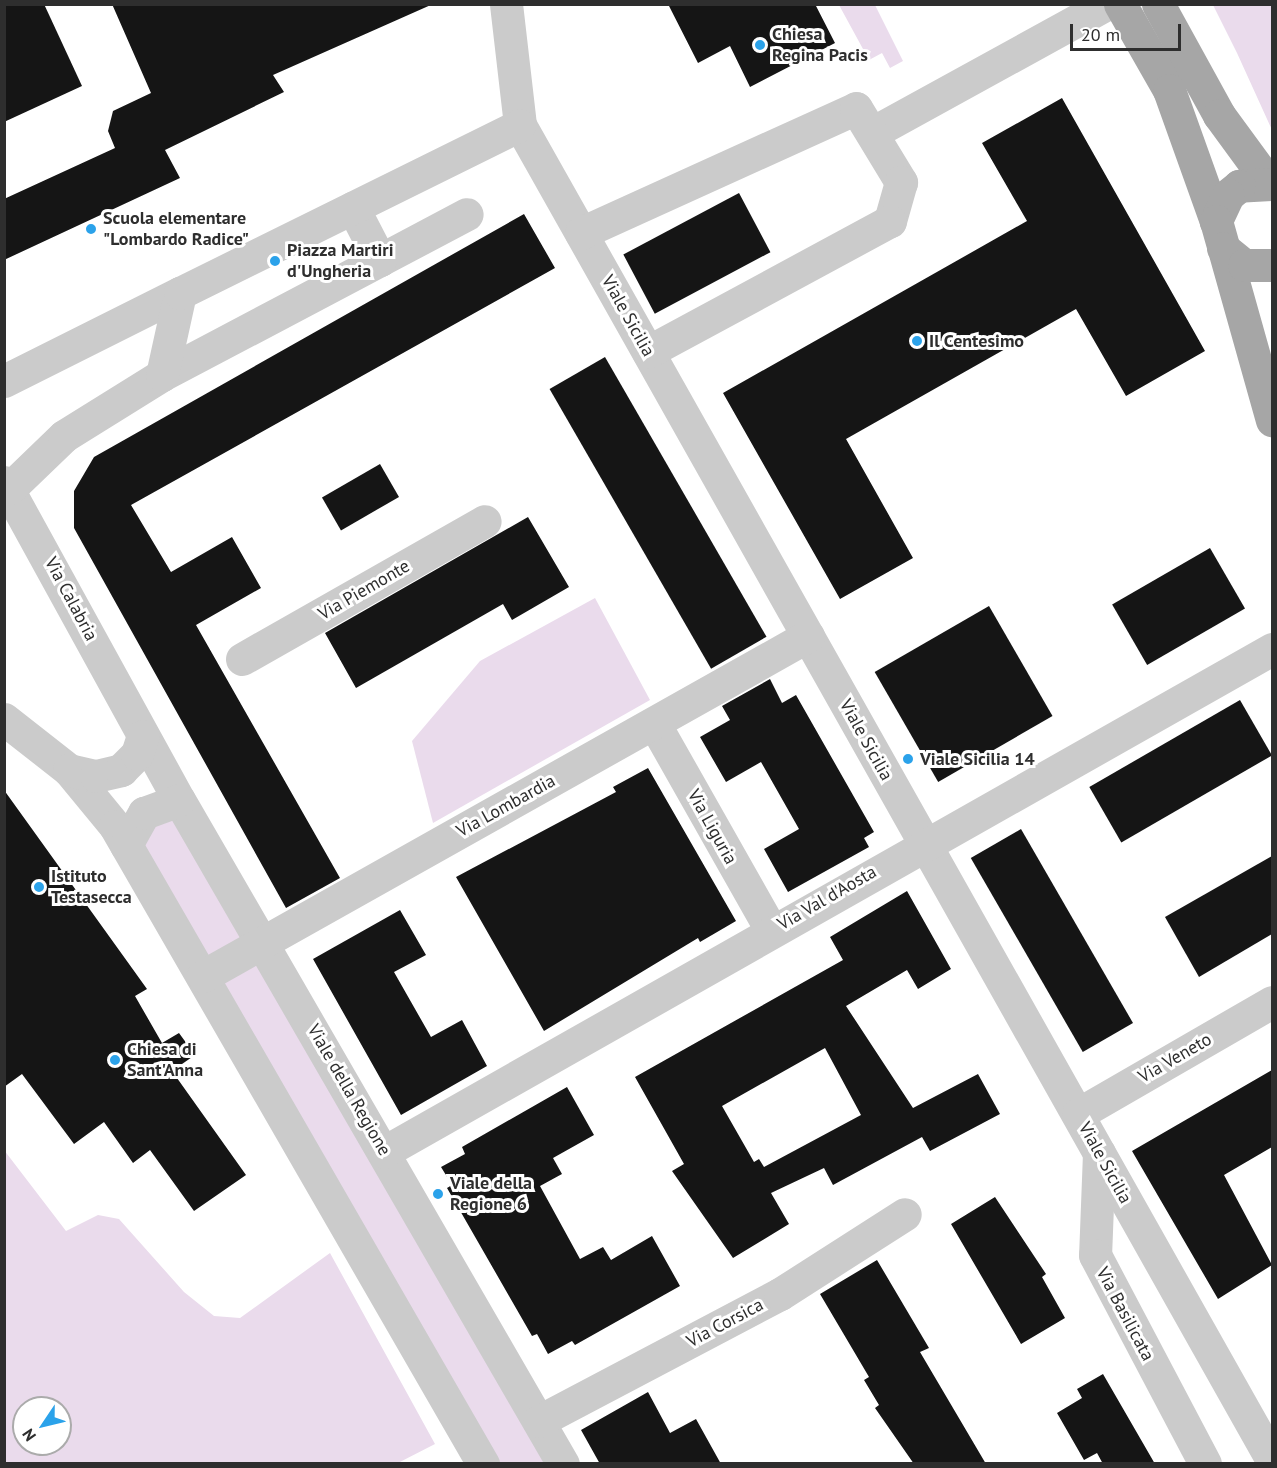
<!DOCTYPE html>
<html>
<head>
<meta charset="utf-8">
<style>
	body { margin:0 }
	#map { position:relative; width:1277px; height:1468px; overflow:hidden; background:#fff; font-family:"PT Sans",sans-serif }
	div>[style] { position:absolute }
	[style*='--x'] { left:calc(var(--x)*1px); top:calc(var(--y)*1px); width:calc(var(--w)*1px); rotate:calc(var(--a)*1deg) }
	.green>* { inset:0; background:#eadbec; transform-origin:0 0 }
	.building>* { inset:0; background:#151515; transform-origin:0 0 }
	.minor>* { height:33px; margin:-16.5px; padding:0 16.5px; transform-origin:16.5px; border-radius:16.5px; background:#cbcbcb }
	.major>* { height:33px; margin:-16.5px; padding:0 16.5px; transform-origin:16.5px; border-radius:16.5px; background:#a6a6a6 }
	.dots>* { width:16px; height:16px; translate:-50% -50%; box-sizing:border-box; border:3px solid #fff; border-radius:50% }
	span { translate:-50% -50%; white-space:nowrap; text-align:center; line-height:1.15; -webkit-text-stroke:6px #fff; paint-order:stroke }
	.poi-label { font-size:18px; color:#2e2e2e; font-weight:700 }
	.left { translate:0 -50%; text-align:left }
	.street-label { font-size:18px; color:#2e2e2e }
	.frame { position:absolute; inset:0; border:6px solid #2e2e2e; pointer-events:none }
	.north { position:absolute; left:12px; top:1396px; width:60px; height:60px; box-sizing:border-box; background:#fff; border:2px solid #ababab; border-radius:50%; rotate:235deg; font-size:16px; font-weight:700; line-height:24px; text-align:center; color:#2e2e2e }
	.north::after { content:''; display:block; margin:auto; width:21px; height:27px; background:#2ba2ea; clip-path:polygon(50% 0,100% 100%,50% 72%,0 100%) }
	.scale { position:absolute; left:1070px; top:24px; width:111px; height:27px; box-sizing:border-box; border:3px solid #2e2e2e; border-top:0; padding-left:8px; font-size:18px; line-height:21px; white-space:nowrap; color:#2e2e2e; -webkit-text-stroke:4px #fff; paint-order:stroke }
</style>
</head>
<body>
<div id="map">
	<div class="green">
		<div style="clip-path:polygon(839px 5px,875px 5px,903px 61px,890px 68px,882px 53px,869px 60px)"></div>
		<div style="clip-path:polygon(1213px 5px,1272px 5px,1272px 130px,1237px 53px)"></div>
		<div style="clip-path:polygon(595px 598px,650px 700px,433px 823px,412px 741px,480px 661px)"></div>
		<div style="left:179px;top:800px;width:764px;height:70px;rotate:60deg"></div>
		<div style="clip-path:polygon(evenodd,4px 1150px,66px 1231px,98px 1215px,119px 1219px,184px 1292px,214px 1316px,240px 1318px,330px 1253px,435px 1444px,396px 1464px,5px 1463px,4px 1150px,24px 1408px,60px 1408px,60px 1444px,24px 1444px,24px 1408px)"></div>
	</div>
	<div class="building">
		<div style="clip-path:polygon(4px 4px,44px 4px,82px 86px,4px 122px)"></div>
		<div style="clip-path:polygon(112px 4px,433px 4px,273px 75px,284px 92px,165px 150px,180px 178px,4px 260px,4px 199px,115px 148px,108px 131px,113px 111px,151px 93px)"></div>
		<div style="clip-path:polygon(668px 4px,815px 4px,835px 43px,750px 87px,730px 46px,698px 63px)"></div>
		<div style="clip-path:polygon(1062px 98px,1205px 351px,1126px 396px,1076px 309px,846px 439px,913px 558px,840px 599px,723px 393px,1027px 221px,982px 143px)"></div>
		<div style="left:739px;top:193px;width:67px;height:131px;rotate:62deg"></div>
		<div style="clip-path:polygon(524px 214px,555px 268px,131px 505px,171px 572px,232px 537px,261px 588px,196px 625px,340px 878px,286px 908px,74px 528px,74px 491px,94px 457px)"></div>
		<div style="left:605px;top:357px;width:323px;height:64px;rotate:60deg"></div>
		<div style="left:380px;top:464px;width:38px;height:67px;rotate:60deg"></div>
		<div style="clip-path:polygon(528px 517px,569px 587px,512px 620px,503px 604px,356px 688px,325px 633px)"></div>
		<div style="left:1210px;top:548px;width:70px;height:113px;rotate:60deg"></div>
		<div style="left:989px;top:606px;width:127px;height:132px;rotate:60deg"></div>
		<div style="clip-path:polygon(770px 679px,782px 703px,796px 695px,874px 832px,864px 838px,869px 847px,788px 892px,764px 849px,799px 829px,761px 762px,726px 782px,700px 737px,730px 720px,722px 706px)"></div>
		<div style="left:1240px;top:700px;width:64px;height:174px;rotate:60deg"></div>
		<div style="clip-path:polygon(648px 768px,736px 921px,700px 942px,698px 938px,544px 1031px,456px 877px,616px 792px,613px 787px)"></div>
		<div style="clip-path:polygon(4px 790px,147px 989px,135px 996px,162px 1043px,179px 1033px,195px 1055px,172px 1071px,246px 1175px,194px 1211px,150px 1150px,133px 1163px,104px 1122px,74px 1144px,22px 1074px,4px 1087px)"></div>
		<div style="left:1021px;top:829px;width:224px;height:58px;rotate:60deg"></div>
		<div style="clip-path:polygon(1272px 856px,1272px 934px,1199px 977px,1165px 917px)"></div>
		<div style="clip-path:polygon(evenodd,907px 891px,951px 969px,918px 989px,907px 970px,846px 1006px,913px 1108px,978px 1074px,1000px 1114px,930px 1151px,922px 1137px,833px 1185px,824px 1168px,771px 1193px,789px 1224px,733px 1258px,672px 1171px,684px 1164px,635px 1077px,843px 960px,830px 937px,907px 891px,825px 1048px,861px 1115px,764px 1167px,759px 1159px,754px 1162px,722px 1106px,825px 1048px)"></div>
		<div style="clip-path:polygon(400px 910px,426px 955px,394px 972px,431px 1037px,462px 1020px,487px 1066px,401px 1115px,313px 959px)"></div>
		<div style="clip-path:polygon(1272px 1070px,1272px 1147px,1224px 1175px,1272px 1265px,1218px 1299px,1132px 1151px)"></div>
		<div style="clip-path:polygon(567px 1087px,594px 1135px,553px 1158px,562px 1174px,540px 1186px,580px 1259px,603px 1247px,611px 1260px,652px 1236px,680px 1286px,575px 1345px,572px 1341px,548px 1354px,537px 1334px,532px 1336px,447px 1188px,452px 1185px,441px 1167px,465px 1154px,462px 1147px)"></div>
		<div style="clip-path:polygon(995px 1197px,1046px 1274px,1042px 1277px,1065px 1318px,1021px 1344px,951px 1224px)"></div>
		<div style="clip-path:polygon(877px 1260px,929px 1348px,920px 1352px,986px 1464px,914px 1464px,875px 1408px,879px 1405px,864px 1380px,869px 1377px,820px 1294px)"></div>
		<div style="clip-path:polygon(1103px 1374px,1155px 1464px,1103px 1464px,1097px 1453px,1084px 1460px,1057px 1413px,1082px 1398px,1077px 1389px)"></div>
		<div style="clip-path:polygon(648px 1392px,670px 1433px,696px 1419px,721px 1464px,600px 1464px,581px 1430px)"></div>
	</div>
	<div class="minor">
		<div style="--x:506;--y:4;--w:122;--a:83.4"></div>
		<div style="--x:520;--y:125;--w:1532;--a:60.61"></div>
		<div style="--x:872;--y:133;--w:268;--a:-28.8"></div>
		<div style="--x:581;--y:233;--w:302;--a:-24.4"></div>
		<div style="--x:856;--y:108;--w:87;--a:58.7"></div>
		<div style="--x:901;--y:182;--w:41;--a:105.8"></div>
		<div style="--x:890;--y:221;--w:275;--a:151.6"></div>
		<div style="--x:380;--y:260;--w:98;--a:-27.9"></div>
		<div style="--x:162;--y:375;--w:246;--a:-27.8"></div>
		<div style="--x:380;--y:260;--w:59;--a:-117.4"></div>
		<div style="--x:4;--y:381;--w:197;--a:-26.6"></div>
		<div style="--x:4;--y:482;--w:363;--a:61.2"></div>
		<div style="--x:179;--y:800;--w:767;--a:59.96"></div>
		<div style="--x:10;--y:488;--w:75;--a:-43.9"></div>
		<div style="--x:64;--y:436;--w:115;--a:-31.9"></div>
		<div style="--x:162;--y:375;--w:84;--a:-77.6"></div>
		<div style="--x:180;--y:293;--w:379;--a:-26.3"></div>
		<div style="--x:242;--y:659;--w:279;--a:-29.6"></div>
		<div style="--x:4;--y:719;--w:83;--a:38.1"></div>
		<div style="--x:69;--y:770;--w:72;--a:50.6"></div>
		<div style="--x:115;--y:826;--w:737;--a:60.02"></div>
		<div style="--x:654;--y:723;--w:238;--a:60.5"></div>
		<div style="--x:69;--y:770;--w:28;--a:13"></div>
		<div style="--x:96;--y:776;--w:26;--a:-13"></div>
		<div style="--x:121;--y:770;--w:23;--a:-45"></div>
		<div style="--x:137;--y:754;--w:19;--a:-72"></div>
		<div style="--x:126;--y:845;--w:37;--a:-61"></div>
		<div style="--x:144;--y:813;--w:37;--a:-20"></div>
		<div style="--x:203;--y:976;--w:694;--a:-29.34"></div>
		<div style="--x:1078;--y:1114;--w:224;--a:-30"></div>
		<div style="--x:384;--y:1152;--w:1021;--a:-29.53"></div>
		<div style="--x:1099;--y:1153;--w:102;--a:92.2"></div>
		<div style="--x:1095;--y:1255;--w:236;--a:62.2"></div>
		<div style="--x:539;--y:1421;--w:272;--a:-27.8"></div>
		<div style="--x:780;--y:1294;--w:148;--a:-32.6"></div>
	</div>
	<div class="major">
		<div style="--x:1120;--y:4;--w:99;--a:60.3"></div>
		<div style="--x:1169;--y:90;--w:139;--a:70.3"></div>
		<div style="--x:1158;--y:4;--w:127;--a:61.2"></div>
		<div style="--x:1219;--y:115;--w:83;--a:53.8"></div>
		<div style="--x:1272;--y:184;--w:33;--a:177"></div>
		<div style="--x:1239;--y:186;--w:14;--a:141"></div>
		<div style="--x:1228;--y:195;--w:29;--a:115"></div>
		<div style="--x:1216;--y:221;--w:207;--a:74.3"></div>
		<div style="--x:1223;--y:248;--w:27;--a:39"></div>
		<div style="--x:1244;--y:265;--w:28;--a:0"></div>
	</div>
	<div class="dots">
		<div style="left:760px;top:45px;background:#2ba2ea"></div>
		<div style="left:91px;top:229px;background:#2ba2ea"></div>
		<div style="left:275px;top:261px;background:#2ba2ea"></div>
		<div style="left:917px;top:341px;background:#2ba2ea"></div>
		<div style="left:908px;top:759px;background:#2ba2ea"></div>
		<div style="left:39px;top:887px;background:#2ba2ea"></div>
		<div style="left:115px;top:1060px;background:#2ba2ea"></div>
		<div style="left:438px;top:1194px;background:#2ba2ea"></div>
	</div>
	<div class="poi-label">
		<span class="left" style="left:772px;top:45px">Chiesa<br>Regina Pacis</span>
		<span class="left" style="left:103px;top:229px">Scuola elementare<br>"Lombardo Radice"</span>
		<span class="left" style="left:287px;top:261px">Piazza Martiri<br>d'Ungheria</span>
		<span class="left" style="left:929px;top:341px">Il Centesimo</span>
		<span class="left" style="left:920px;top:759px">Viale Sicilia 14</span>
		<span class="left" style="left:51px;top:887px">Istituto<br>Testasecca</span>
		<span class="left" style="left:127px;top:1060px">Chiesa di<br>Sant'Anna</span>
		<span class="left" style="left:450px;top:1194px">Viale della<br>Regione 6</span>
	</div>
	<div class="street-label">
		<span style="left:628px;top:316px;rotate:61deg">Viale Sicilia</span>
		<span style="left:364px;top:590px;rotate:-30deg">Via Piemonte</span>
		<span style="left:71px;top:599px;rotate:62deg">Via Calabria</span>
		<span style="left:866px;top:740px;rotate:61deg">Viale Sicilia</span>
		<span style="left:506px;top:806px;rotate:-29deg">Via Lombardia</span>
		<span style="left:712px;top:827px;rotate:61deg">Via Liguria</span>
		<span style="left:827px;top:898px;rotate:-30deg">Via Val d'Aosta</span>
		<span style="left:1175px;top:1058px;rotate:-30deg">Via Veneto</span>
		<span style="left:349px;top:1090px;rotate:60deg">Viale della Regione</span>
		<span style="left:1105px;top:1163px;rotate:61deg">Viale Sicilia</span>
		<span style="left:1125px;top:1314px;rotate:62deg">Via Basilicata</span>
		<span style="left:725px;top:1323px;rotate:-28deg">Via Corsica</span>
	</div>
	<div class="frame"></div>
	<div class="north">N</div>
	<div class="scale">20 m</div>
</div>
</body>
</html>
